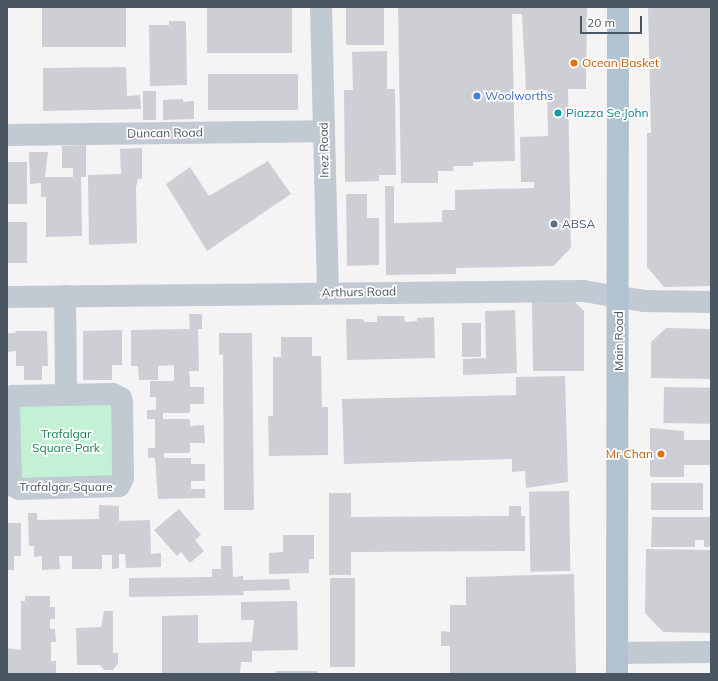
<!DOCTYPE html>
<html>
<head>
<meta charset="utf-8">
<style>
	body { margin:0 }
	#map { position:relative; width:718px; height:681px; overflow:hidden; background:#f5f3f3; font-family:Mulish,sans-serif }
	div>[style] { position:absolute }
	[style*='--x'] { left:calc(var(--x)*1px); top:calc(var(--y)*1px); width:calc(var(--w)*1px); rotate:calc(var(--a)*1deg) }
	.green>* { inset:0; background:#c3f1d5; transform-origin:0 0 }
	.building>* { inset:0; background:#cdcfd5; transform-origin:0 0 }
	.minor>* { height:22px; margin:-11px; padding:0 11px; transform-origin:11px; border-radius:11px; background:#c1cad2 }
	.major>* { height:22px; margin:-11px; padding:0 11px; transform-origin:11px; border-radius:11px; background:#b3c2d1 }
	.dots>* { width:11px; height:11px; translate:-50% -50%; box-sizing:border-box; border:2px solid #fff; border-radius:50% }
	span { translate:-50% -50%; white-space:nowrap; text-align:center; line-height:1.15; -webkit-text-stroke:3.5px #fff; paint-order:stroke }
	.food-label { font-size:12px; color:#c56008 }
	.left { translate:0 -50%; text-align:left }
	.right { translate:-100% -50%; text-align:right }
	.shop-label { font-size:12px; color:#366cbe }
	.culture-label { font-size:12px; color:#0d838f }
	.street-label { font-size:12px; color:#4a5661 }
	.service-label { font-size:12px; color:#4e5e75 }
	.park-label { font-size:12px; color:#17864f }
	.frame { position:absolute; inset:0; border:8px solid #4a5661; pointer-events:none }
	.scale { position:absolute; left:580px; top:16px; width:62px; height:18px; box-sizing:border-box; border:2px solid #4a5661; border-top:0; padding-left:5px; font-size:12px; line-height:14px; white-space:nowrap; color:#4a5661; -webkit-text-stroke:3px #fff; paint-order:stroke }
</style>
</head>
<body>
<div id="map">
	<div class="green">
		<div style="left:111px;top:404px;width:73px;height:92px;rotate:89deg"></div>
	</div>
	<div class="building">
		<div style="left:42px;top:7px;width:84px;height:40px"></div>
		<div style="left:207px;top:7px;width:85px;height:46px"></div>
		<div style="left:346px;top:7px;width:38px;height:38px"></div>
		<div style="clip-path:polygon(398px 7px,587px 7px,586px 89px,568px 89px,571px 248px,553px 266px,456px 268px,456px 274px,386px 275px,385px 186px,394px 186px,394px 223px,442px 222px,442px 210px,455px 210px,455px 190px,534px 188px,534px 182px,521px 182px,520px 137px,548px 136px,547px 90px,526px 90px,522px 14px,512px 14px,515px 161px,473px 162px,473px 166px,453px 166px,454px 171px,438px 171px,438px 183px,401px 183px)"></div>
		<div style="clip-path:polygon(648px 7px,711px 7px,711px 286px,664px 287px,647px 267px,647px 133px,651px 133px)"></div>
		<div style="clip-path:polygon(169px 21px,185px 21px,186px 25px,187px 85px,150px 86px,149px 25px,169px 25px)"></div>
		<div style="clip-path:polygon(387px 51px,387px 89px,395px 89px,396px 175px,379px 175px,379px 181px,345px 182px,344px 90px,353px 90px,352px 52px)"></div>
		<div style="clip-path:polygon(126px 67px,127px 96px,140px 95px,141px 109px,43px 111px,43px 68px)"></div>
		<div style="left:298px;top:74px;width:36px;height:90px;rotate:90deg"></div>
		<div style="left:143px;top:91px;width:13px;height:29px"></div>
		<div style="clip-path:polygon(183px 99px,183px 102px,194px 101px,194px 119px,163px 120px,163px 100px)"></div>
		<div style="clip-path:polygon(86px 145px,86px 177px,81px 177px,82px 236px,46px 237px,46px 197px,41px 197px,41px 183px,30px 184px,29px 152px,48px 152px,45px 177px,73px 177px,73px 168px,62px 168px,62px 146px)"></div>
		<div style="clip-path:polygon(142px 148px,142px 179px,138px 179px,136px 187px,137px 243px,89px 245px,88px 175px,121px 174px,120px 149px)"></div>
		<div style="clip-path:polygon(268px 161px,291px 194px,207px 251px,166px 184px,190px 167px,209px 196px)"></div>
		<div style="left:7px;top:162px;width:20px;height:42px"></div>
		<div style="clip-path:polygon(346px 194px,367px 194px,367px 218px,379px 218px,379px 265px,347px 266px)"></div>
		<div style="left:7px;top:222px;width:20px;height:41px"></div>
		<div style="clip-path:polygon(532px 301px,574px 301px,584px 311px,584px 371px,533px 371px)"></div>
		<div style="clip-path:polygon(515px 310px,517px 373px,463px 375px,463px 359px,486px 358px,485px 311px)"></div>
		<div style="clip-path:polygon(189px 314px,202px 314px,202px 329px,198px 329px,199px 371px,189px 371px,190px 381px,190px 387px,204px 387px,204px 404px,190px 404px,190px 413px,163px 413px,163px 419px,190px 419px,190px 426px,204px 425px,205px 443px,190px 443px,190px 453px,164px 453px,164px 458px,191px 458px,191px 464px,205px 464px,205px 481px,191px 481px,191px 489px,205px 489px,205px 498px,158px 499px,155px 458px,148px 458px,148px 448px,155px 448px,155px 419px,147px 419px,147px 410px,156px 410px,156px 397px,150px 397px,150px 381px,174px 381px,174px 365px,158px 366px,158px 380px,139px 380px,138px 366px,131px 366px,131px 330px,190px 329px)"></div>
		<div style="clip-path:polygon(377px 316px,404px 316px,405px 322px,417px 321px,417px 318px,434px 317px,435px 358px,347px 360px,346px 319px,363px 319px,364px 322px,377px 322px)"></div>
		<div style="left:462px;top:323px;width:19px;height:34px"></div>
		<div style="clip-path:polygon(666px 328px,711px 329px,711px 379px,651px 378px,651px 342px)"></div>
		<div style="clip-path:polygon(122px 330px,122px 365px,112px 365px,112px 380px,83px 380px,83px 331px)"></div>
		<div style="clip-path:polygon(15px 331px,47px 331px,48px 366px,42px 366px,42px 380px,24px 380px,24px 366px,16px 366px,16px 351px,7px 352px,7px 333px,16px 333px)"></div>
		<div style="clip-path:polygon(219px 333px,252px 333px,254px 510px,224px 510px,223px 354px,219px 355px)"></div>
		<div style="clip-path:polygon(281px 337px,312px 337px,312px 356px,321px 356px,322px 407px,328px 407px,328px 455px,269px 456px,268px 416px,273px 416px,273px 357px,281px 357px)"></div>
		<div style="clip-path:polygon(565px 376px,568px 482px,526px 488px,525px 471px,512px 472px,512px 459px,344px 464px,342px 399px,516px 395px,516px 377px)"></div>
		<div style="left:664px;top:387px;width:47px;height:36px;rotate:1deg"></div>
		<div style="clip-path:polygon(650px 428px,684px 431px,684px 440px,711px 440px,711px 465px,684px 465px,684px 477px,650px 477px)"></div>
		<div style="left:651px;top:483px;width:52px;height:27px"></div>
		<div style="left:569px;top:491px;width:80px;height:40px;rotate:89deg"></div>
		<div style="clip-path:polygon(329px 493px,351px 493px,351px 517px,509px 516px,509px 506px,521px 506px,521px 516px,525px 516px,525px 551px,351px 552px,351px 575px,329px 575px)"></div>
		<div style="clip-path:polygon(99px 505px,119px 506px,119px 521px,150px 520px,151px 554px,161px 553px,161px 567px,126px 568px,125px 554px,119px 554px,119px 568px,112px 569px,112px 555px,102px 555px,102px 569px,72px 569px,72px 556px,59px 556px,60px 569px,42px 570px,42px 556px,34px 557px,34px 546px,29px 546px,28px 513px,37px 513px,37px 520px,99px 519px)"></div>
		<div style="clip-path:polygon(179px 509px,201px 535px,195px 540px,204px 551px,190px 563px,181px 552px,177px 556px,154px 530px)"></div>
		<div style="clip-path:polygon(652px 517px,711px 517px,711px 547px,704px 547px,704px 540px,695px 540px,695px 547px,651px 547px)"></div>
		<div style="clip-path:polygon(7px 523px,21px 523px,21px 556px,14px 556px,14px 570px,7px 570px)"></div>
		<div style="clip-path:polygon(283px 535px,314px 535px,314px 559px,309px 559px,309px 573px,269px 574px,269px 553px,283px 552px)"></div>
		<div style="clip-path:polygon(221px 546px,232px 546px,233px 577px,243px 576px,243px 580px,289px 579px,290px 590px,243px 591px,244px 595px,129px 597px,129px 578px,212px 577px,212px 569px,221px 569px)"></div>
		<div style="clip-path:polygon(646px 549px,711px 550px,711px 633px,663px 632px,645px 613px)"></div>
		<div style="clip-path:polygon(574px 574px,576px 674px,450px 674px,450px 646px,441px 646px,441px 631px,450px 632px,450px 605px,466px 605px,466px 577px)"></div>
		<div style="left:330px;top:578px;width:25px;height:89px"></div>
		<div style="clip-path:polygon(25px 596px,50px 596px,50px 607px,55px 607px,55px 619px,50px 619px,50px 629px,55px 629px,56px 642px,51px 642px,51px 661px,56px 661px,56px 674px,7px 674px,7px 648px,21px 650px,21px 601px,25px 601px)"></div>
		<div style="clip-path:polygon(297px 601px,298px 650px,252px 651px,252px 662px,241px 662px,240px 674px,162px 674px,162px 616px,198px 615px,198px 643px,252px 642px,254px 620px,241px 620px,241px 602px)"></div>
		<div style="clip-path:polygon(104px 611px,113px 611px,113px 653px,118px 653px,118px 663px,113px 670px,104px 670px,100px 665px,77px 665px,76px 628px,101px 627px)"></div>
		<div style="left:276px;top:671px;width:41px;height:3px"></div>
	</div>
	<div class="minor">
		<div style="--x:321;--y:7;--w:285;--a:88.6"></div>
		<div style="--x:7;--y:135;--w:317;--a:-0.7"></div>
		<div style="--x:65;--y:296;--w:98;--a:89.4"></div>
		<div style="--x:7;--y:297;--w:576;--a:-0.6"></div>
		<div style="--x:583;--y:291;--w:63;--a:9.2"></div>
		<div style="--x:645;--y:301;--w:66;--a:0.9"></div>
		<div style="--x:113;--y:394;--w:9;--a:27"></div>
		<div style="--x:121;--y:398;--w:5;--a:79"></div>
		<div style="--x:122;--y:403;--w:75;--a:89.2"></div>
		<div style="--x:123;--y:478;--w:9;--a:117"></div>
		<div style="--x:119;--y:486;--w:100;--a:178.3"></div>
		<div style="--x:19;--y:489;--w:9;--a:-153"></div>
		<div style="--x:11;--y:485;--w:80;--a:-91.4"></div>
		<div style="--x:9;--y:405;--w:10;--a:-66"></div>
		<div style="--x:13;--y:396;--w:100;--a:-1.1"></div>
		<div style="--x:617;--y:653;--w:94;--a:-0.6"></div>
	</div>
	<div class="major">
		<div style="--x:617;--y:674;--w:667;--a:-89.91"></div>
	</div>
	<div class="dots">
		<div style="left:574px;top:63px;background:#e8710a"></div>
		<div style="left:477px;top:96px;background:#3f7fe0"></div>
		<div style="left:558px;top:113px;background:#0f9aa8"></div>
		<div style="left:554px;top:224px;background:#5c6f8a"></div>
		<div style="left:661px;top:454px;background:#e8710a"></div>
	</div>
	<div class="food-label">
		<span class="left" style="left:582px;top:63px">Ocean Basket</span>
		<span class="right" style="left:653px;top:454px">Mr Chan</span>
	</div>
	<div class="shop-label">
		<span class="left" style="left:485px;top:96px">Woolworths</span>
	</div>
	<div class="culture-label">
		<span class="left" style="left:566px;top:113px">Piazza Se John</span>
	</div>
	<div class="street-label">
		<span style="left:165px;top:133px;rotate:-1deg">Duncan Road</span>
		<span style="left:324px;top:150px;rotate:-91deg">Inez Road</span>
		<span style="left:359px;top:292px;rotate:-1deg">Arthurs Road</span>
		<span style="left:619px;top:341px;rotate:-90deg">Main Road</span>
		<span style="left:66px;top:487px">Trafalgar Square</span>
	</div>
	<div class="service-label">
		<span class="left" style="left:562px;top:224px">ABSA</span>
	</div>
	<div class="park-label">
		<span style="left:66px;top:441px">Trafalgar<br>Square Park</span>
	</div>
	<div class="frame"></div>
	<div class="scale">20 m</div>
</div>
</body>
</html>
